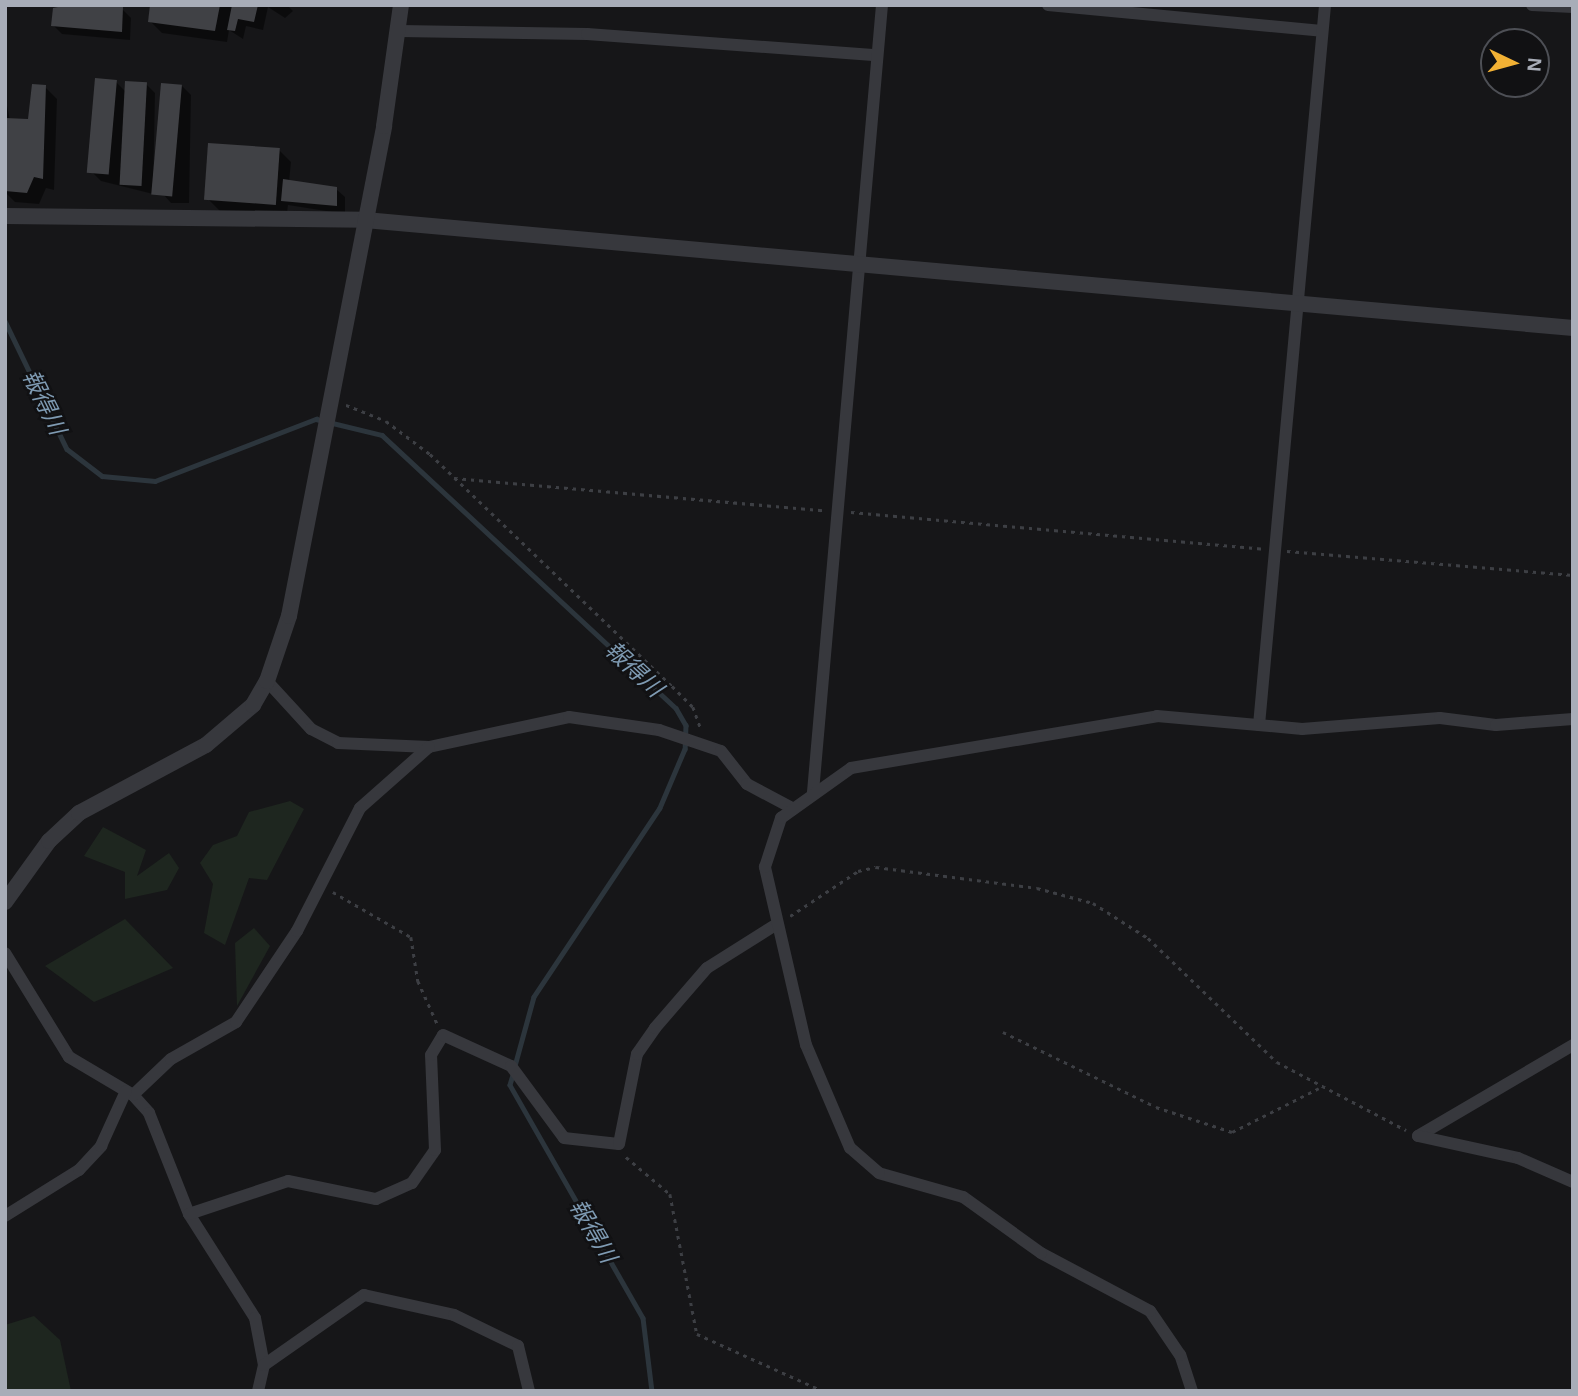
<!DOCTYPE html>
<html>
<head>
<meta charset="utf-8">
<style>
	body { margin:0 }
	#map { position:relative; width:1578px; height:1396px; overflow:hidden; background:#161618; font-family:Helvetica,"Noto Sans JP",sans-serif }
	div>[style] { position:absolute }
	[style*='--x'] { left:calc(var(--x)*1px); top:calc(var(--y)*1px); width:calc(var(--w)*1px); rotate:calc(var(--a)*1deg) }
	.green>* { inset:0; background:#1e261f }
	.shadow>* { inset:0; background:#0007 }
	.stream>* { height:4.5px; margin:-2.25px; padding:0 2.25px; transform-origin:2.25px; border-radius:2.25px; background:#2c353c }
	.building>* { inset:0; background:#404145; transform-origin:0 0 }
	.path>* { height:2.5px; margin-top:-1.25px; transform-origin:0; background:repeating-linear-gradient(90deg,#3d3f44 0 3.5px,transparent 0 8.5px) }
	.minor>* { height:12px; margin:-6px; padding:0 6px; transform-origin:6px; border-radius:6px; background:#37383d }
	.tertiary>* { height:16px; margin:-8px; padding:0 8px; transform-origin:8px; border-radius:8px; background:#37383d }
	span { translate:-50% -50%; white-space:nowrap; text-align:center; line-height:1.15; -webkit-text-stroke:5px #111113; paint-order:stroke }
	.water-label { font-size:23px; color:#7f9bb3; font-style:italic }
	.frame { position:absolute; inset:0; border:7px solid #a8adb8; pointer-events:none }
	.north { position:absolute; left:1480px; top:28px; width:70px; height:70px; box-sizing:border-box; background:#111113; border:2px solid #4d4f55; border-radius:50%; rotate:95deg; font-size:19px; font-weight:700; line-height:28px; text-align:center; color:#a8adb8 }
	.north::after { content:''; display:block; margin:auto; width:24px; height:32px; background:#f2b134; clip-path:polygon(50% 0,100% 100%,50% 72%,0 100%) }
</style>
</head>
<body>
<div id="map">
	<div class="green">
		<div style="clip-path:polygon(290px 801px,304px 809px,267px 880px,249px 878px,225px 945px,204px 933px,213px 884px,200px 863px,213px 845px,237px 836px,249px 812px)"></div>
		<div style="clip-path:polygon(103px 827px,146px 850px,137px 876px,169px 853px,179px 868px,167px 890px,125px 899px,125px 872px,84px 856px)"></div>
		<div style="clip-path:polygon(125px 919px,173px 968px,94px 1002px,45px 966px)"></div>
		<div style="clip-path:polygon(254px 928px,270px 946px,237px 1006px,235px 943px)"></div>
		<div style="clip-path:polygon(34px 1316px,60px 1340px,71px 1391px,5px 1391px,5px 1325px)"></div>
	</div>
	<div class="shadow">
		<div style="clip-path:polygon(152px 5px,287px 5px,293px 11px,285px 18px,268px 7px,263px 30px,246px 26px,243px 39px,229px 30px,227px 42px,162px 33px,150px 21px)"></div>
		<div style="clip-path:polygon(122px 9px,131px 18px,130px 40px,62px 34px,53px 25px)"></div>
		<div style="clip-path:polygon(116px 82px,127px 93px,146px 84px,155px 93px,153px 194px,101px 181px,92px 172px)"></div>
		<div style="clip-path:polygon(182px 86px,191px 95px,189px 203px,171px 203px,163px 194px)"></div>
		<div style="clip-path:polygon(45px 87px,57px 99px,54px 190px,46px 188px,39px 204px,15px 202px,5px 192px,5px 96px,10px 120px,30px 120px)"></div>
		<div style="clip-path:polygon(279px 150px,291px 162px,289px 182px,336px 189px,345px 197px,345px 214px,288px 205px,287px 213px,220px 211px,208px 199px)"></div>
	</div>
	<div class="stream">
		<div style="--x:5;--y:321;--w:142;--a:64.2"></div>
		<div style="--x:67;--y:449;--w:44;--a:37.6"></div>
		<div style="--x:102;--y:476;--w:53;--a:5.4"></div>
		<div style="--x:155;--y:481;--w:173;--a:-21.1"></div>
		<div style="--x:316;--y:419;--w:68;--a:13.6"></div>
		<div style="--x:382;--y:435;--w:401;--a:42.9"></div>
		<div style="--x:676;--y:708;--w:20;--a:60"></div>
		<div style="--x:686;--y:725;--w:24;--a:92"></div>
		<div style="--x:685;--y:749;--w:64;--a:113"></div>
		<div style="--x:660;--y:808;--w:227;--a:123.7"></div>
		<div style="--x:534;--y:997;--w:72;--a:105.4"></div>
		<div style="--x:513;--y:1075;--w:10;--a:107"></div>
		<div style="--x:510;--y:1085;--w:268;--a:60.3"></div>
		<div style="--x:643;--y:1318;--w:74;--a:83"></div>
	</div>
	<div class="building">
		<div style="clip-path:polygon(68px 5px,123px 7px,122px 32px,51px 26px,53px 8px)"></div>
		<div style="clip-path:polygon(150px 5px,220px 5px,215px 31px,148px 22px)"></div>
		<div style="clip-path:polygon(232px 5px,258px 5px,254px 22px,238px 19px,235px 31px,227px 30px)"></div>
		<div style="left:95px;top:78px;width:22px;height:95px;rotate:5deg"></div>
		<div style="left:125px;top:81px;width:22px;height:104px;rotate:3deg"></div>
		<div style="left:161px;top:83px;width:21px;height:112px;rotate:5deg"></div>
		<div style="clip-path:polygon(32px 84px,46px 85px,43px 179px,34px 177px,27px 193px,5px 191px,5px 118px,28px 119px)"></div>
		<div style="left:208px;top:143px;width:72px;height:57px;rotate:4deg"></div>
		<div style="clip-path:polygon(283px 179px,337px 187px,337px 206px,281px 201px)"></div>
	</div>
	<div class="path">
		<div style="--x:346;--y:405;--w:43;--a:21.8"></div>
		<div style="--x:386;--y:421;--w:55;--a:36.9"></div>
		<div style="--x:430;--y:454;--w:335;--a:43.8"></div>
		<div style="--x:672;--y:686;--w:30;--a:45"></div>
		<div style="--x:693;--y:707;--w:23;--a:70"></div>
		<div style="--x:454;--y:478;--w:370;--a:5"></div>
		<div style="--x:851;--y:512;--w:414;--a:5.1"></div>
		<div style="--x:1287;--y:551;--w:287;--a:4.8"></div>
		<div style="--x:333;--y:892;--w:90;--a:30"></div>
		<div style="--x:411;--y:937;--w:45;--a:81"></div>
		<div style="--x:418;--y:981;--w:46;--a:65.7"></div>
		<div style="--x:790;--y:916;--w:82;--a:-33.5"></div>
		<div style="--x:858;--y:871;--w:18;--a:-13"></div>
		<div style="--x:876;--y:867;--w:162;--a:7.4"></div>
		<div style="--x:1037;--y:888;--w:58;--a:15"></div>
		<div style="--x:1093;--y:903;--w:65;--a:32.5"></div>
		<div style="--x:1148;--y:938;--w:179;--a:43.9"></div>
		<div style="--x:1277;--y:1062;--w:146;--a:27.8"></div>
		<div style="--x:1003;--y:1032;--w:170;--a:26.1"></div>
		<div style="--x:1156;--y:1107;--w:80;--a:18.2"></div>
		<div style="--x:1232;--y:1132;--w:97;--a:-26.8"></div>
		<div style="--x:626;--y:1157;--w:57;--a:40.1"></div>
		<div style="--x:670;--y:1194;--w:143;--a:79.1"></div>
		<div style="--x:697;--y:1334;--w:138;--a:24.3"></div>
	</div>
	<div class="minor">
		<div style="--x:1048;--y:5;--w:275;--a:5.4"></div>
		<div style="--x:1532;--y:5;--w:41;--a:2.8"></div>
		<div style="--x:400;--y:31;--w:187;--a:0.9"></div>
		<div style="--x:587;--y:34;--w:290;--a:4.2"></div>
		<div style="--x:267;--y:681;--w:65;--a:47.5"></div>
		<div style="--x:311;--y:729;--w:30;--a:27"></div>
		<div style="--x:338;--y:743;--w:91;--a:2.5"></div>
		<div style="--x:429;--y:747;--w:143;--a:-12.1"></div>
		<div style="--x:569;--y:717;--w:91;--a:8.2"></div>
		<div style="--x:659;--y:730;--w:65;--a:18.7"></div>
		<div style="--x:721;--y:751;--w:42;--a:51.8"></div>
		<div style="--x:747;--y:784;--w:49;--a:28.1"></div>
		<div style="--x:1259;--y:725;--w:723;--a:-84.76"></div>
		<div style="--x:813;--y:792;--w:790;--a:-84.99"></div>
		<div style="--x:5;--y:953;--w:122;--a:58.4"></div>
		<div style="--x:69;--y:1057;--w:74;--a:30.7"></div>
		<div style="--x:133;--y:1095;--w:24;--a:48"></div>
		<div style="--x:149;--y:1113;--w:109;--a:68.4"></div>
		<div style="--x:189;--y:1214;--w:123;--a:57.6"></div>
		<div style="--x:255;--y:1318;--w:48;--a:79.2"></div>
		<div style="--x:264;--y:1365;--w:27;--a:103"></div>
		<div style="--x:133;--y:1095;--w:52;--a:-43.5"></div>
		<div style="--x:171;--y:1059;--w:75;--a:-29.6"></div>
		<div style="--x:236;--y:1022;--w:110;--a:-56.2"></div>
		<div style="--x:297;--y:931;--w:138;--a:-62.9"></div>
		<div style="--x:360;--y:808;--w:92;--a:-41.5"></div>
		<div style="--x:1418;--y:1136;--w:180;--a:-30.4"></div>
		<div style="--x:1418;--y:1136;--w:102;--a:12.4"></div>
		<div style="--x:1518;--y:1158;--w:60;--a:23.6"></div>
		<div style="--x:189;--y:1214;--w:104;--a:-18.4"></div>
		<div style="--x:288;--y:1181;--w:90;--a:11.6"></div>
		<div style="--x:376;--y:1199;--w:39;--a:-24"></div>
		<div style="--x:412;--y:1183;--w:40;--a:-55.1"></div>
		<div style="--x:435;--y:1150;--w:95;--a:-92.4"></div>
		<div style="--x:431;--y:1055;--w:23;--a:-59"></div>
		<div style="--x:443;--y:1035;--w:75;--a:24.5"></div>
		<div style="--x:511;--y:1066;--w:89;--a:53.6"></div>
		<div style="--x:564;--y:1138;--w:55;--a:6.2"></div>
		<div style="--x:619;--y:1144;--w:92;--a:-78.7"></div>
		<div style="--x:637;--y:1054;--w:32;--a:-55"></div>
		<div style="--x:655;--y:1028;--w:79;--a:-49.1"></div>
		<div style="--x:707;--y:968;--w:83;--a:-32.2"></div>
		<div style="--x:5;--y:1216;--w:87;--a:-31.9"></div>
		<div style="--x:79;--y:1170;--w:33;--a:-47"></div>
		<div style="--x:101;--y:1146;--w:60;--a:-65.6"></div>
		<div style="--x:264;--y:1365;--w:122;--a:-35"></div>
		<div style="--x:364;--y:1295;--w:92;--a:12.5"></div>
		<div style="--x:454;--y:1315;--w:71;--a:25.8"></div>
		<div style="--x:518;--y:1346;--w:46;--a:76.3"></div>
		<div style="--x:1192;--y:1391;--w:38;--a:-108"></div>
		<div style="--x:1180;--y:1355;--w:53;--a:-124.3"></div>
		<div style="--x:1150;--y:1311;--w:123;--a:-152"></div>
		<div style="--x:1041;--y:1253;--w:96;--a:-144.3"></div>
		<div style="--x:963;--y:1197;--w:87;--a:-164.1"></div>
		<div style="--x:879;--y:1173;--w:38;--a:-139"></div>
		<div style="--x:850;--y:1148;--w:112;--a:-113.1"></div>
		<div style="--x:806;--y:1045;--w:183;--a:-103"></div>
		<div style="--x:765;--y:867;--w:52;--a:-71.9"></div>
		<div style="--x:781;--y:818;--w:86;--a:-35.5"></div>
		<div style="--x:851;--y:768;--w:310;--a:-9.6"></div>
		<div style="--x:1157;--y:716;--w:146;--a:5.1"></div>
		<div style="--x:1302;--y:729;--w:138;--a:-4.6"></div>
		<div style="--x:1440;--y:718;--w:56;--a:7.1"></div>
		<div style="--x:1496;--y:725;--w:77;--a:-4.5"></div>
	</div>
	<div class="tertiary">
		<div style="--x:5;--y:216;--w:360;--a:0.6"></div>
		<div style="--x:365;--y:220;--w:1213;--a:5.11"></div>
		<div style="--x:5;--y:902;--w:75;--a:-54.2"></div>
		<div style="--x:49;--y:841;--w:41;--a:-43"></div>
		<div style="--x:79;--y:813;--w:144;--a:-28.2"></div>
		<div style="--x:206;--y:745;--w:62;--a:-40.4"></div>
		<div style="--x:253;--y:705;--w:28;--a:-60"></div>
		<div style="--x:267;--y:681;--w:69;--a:-71.3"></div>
		<div style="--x:289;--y:616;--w:499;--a:-79"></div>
		<div style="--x:384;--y:126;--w:122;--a:-82"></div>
	</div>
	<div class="water-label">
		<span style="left:44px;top:402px;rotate:64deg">報得川</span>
		<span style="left:634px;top:669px;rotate:43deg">報得川</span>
		<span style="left:593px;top:1231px;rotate:60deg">報得川</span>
	</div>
	<div class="frame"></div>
	<div class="north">N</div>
</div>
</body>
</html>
